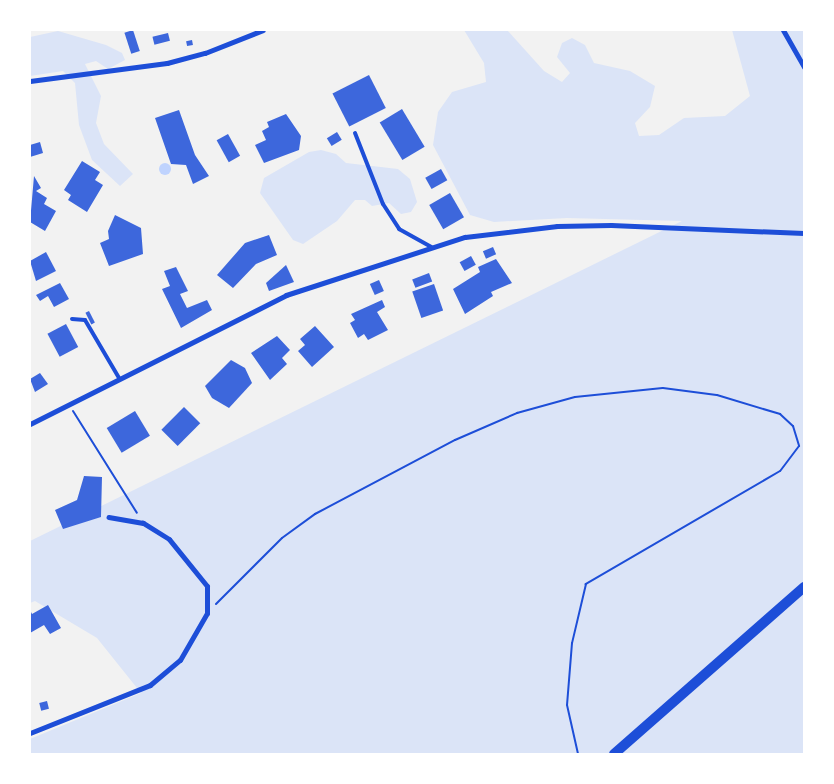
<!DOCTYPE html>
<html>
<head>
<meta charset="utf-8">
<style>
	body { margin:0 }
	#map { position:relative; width:834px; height:784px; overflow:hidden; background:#f2f2f2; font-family:"Archivo Narrow",sans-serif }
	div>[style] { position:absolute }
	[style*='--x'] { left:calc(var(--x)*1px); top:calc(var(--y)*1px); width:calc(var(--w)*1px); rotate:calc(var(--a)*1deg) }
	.green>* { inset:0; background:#dbe4f7 }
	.water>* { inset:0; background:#bfd3fe }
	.round { border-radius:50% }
	.building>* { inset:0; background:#3d67dc; transform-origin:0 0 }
	.path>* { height:2px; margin:-1px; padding:0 1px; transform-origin:1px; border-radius:1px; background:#1d4ed8 }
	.service>* { height:4px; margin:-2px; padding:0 2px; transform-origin:2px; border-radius:2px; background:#1d4ed8 }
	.minor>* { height:5px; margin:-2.5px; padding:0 2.5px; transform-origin:2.5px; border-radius:2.5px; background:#1d4ed8 }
	.secondary>* { height:10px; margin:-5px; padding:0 5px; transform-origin:5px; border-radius:5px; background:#1d4ed8 }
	span { translate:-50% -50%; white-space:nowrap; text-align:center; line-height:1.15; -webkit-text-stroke:4.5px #fff; paint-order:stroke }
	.frame { position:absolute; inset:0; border:31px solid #fff; pointer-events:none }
</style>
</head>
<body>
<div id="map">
	<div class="green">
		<div style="clip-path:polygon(464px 30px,507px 30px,544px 71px,562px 82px,570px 73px,557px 57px,562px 43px,572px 38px,585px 45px,594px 63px,630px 71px,655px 86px,650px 107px,635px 123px,639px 136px,659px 135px,684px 118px,725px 116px,750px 96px,732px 30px,804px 30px,804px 754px,30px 754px,30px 739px,141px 693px,97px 638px,35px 601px,30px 603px,30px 541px,682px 221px,567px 218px,494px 222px,470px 215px,433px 145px,438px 112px,452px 92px,486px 82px,484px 63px)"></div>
		<div style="clip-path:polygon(58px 31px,106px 45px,122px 53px,125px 60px,108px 69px,96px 61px,85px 64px,101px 96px,96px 123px,104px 144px,133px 174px,120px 186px,92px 160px,79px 125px,75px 83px,63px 71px,30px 76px,30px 37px)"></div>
		<div style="clip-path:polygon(321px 150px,336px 154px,346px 163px,398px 169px,410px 179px,417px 202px,411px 212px,401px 214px,389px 203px,372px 206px,365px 200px,355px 200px,337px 221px,303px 244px,293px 240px,260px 193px,264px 178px,309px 152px)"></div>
	</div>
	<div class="water">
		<div class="round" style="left:159px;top:163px;width:12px;height:12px"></div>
	</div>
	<div class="building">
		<div style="left:133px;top:30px;width:22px;height:9px;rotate:72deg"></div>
		<div style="left:168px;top:33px;width:8px;height:16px;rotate:76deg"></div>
		<div style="left:192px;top:40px;width:5px;height:6px;rotate:79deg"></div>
		<div style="left:369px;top:75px;width:37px;height:41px;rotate:63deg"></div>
		<div style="left:402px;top:109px;width:44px;height:26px;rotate:59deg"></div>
		<div style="clip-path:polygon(179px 110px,195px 155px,209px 176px,193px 184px,186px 165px,171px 164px,155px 118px)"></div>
		<div style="clip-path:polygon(286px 114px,301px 136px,299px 150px,264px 163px,255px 145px,266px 140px,262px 131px,269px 127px,267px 122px)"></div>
		<div style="left:337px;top:132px;width:9px;height:12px;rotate:58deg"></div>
		<div style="left:228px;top:134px;width:25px;height:13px;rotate:61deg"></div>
		<div style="clip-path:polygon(40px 142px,43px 153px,30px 157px,30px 145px)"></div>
		<div style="clip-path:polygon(82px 161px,100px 172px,95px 180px,103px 185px,87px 212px,68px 200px,71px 195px,64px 190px)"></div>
		<div style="left:441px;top:169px;width:13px;height:18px;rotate:61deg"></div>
		<div style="clip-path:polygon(34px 176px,41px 188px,36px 191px,47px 198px,44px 204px,56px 211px,45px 231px,30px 222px)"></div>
		<div style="left:450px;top:193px;width:28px;height:24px;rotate:60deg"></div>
		<div style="clip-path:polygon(115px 215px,141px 228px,143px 254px,109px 266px,100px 243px,109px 239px,108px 231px)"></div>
		<div style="clip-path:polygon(269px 235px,277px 255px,256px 264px,233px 288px,217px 275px,245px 243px)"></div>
		<div style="left:493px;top:247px;width:8px;height:11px;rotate:67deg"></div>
		<div style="clip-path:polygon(46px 252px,56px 271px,36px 281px,30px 261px)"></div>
		<div style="left:471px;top:256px;width:10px;height:13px;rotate:61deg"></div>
		<div style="clip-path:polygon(496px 259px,512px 283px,491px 292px,493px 296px,465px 314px,453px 289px,480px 272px,478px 267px)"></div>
		<div style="clip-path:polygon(286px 265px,294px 282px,269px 291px,266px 283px)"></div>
		<div style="clip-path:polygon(176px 267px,188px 291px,180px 294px,187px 308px,207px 300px,212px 310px,181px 328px,162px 289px,170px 286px,164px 271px)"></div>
		<div style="left:429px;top:273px;width:9px;height:18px;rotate:69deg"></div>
		<div style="left:379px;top:280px;width:12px;height:10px;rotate:66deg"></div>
		<div style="clip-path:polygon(60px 283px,69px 299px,54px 307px,48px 296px,40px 301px,36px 295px)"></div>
		<div style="left:434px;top:284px;width:28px;height:23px;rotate:71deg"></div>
		<div style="clip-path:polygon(382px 300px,385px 307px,377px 312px,388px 330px,368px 340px,364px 334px,358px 338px,350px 323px,355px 320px,351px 314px)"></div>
		<div style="left:89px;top:311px;width:13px;height:4px;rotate:63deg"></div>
		<div style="left:66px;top:324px;width:26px;height:21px;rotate:62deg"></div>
		<div style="clip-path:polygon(315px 326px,334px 347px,312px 367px,298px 351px,305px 345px,300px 339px)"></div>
		<div style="clip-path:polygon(277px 336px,290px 350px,282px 358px,287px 364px,270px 380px,251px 353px)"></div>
		<div style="clip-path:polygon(231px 360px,245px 368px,252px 383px,229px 408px,212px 398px,205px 386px)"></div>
		<div style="clip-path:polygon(40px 373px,48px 384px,35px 392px,30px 379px)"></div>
		<div style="left:184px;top:407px;width:23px;height:32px;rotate:45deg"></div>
		<div style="left:135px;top:411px;width:29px;height:33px;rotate:59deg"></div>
		<div style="clip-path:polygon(84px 476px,102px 477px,101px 517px,63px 529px,55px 510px,77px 500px)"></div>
		<div style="clip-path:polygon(48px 605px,61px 628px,50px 634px,44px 625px,30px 633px,30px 610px,32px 614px)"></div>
		<div style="left:47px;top:701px;width:8px;height:8px;rotate:76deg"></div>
	</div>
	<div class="path">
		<div style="--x:73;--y:411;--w:120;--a:57.9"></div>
		<div style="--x:216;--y:604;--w:93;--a:-45"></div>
		<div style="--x:282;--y:538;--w:41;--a:-36"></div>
		<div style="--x:315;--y:514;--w:158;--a:-27.9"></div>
		<div style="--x:455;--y:440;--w:68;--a:-23.5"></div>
		<div style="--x:517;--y:413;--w:60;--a:-15.4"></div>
		<div style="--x:575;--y:397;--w:88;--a:-5.8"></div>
		<div style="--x:663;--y:388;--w:54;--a:7.4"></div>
		<div style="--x:717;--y:395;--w:66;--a:16.8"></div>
		<div style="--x:780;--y:414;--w:18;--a:43"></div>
		<div style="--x:793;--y:426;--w:21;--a:73"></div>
		<div style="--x:799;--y:446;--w:31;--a:127"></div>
		<div style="--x:780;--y:471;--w:225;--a:149.8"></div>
		<div style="--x:586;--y:584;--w:61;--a:103.3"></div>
		<div style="--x:572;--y:643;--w:62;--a:94.6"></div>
		<div style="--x:567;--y:705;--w:50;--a:77.3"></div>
	</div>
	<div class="service">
		<div style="--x:355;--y:133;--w:76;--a:68.5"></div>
		<div style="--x:383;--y:204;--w:30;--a:57"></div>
		<div style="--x:399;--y:229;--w:37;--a:29"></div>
		<div style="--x:72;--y:319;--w:13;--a:4"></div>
		<div style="--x:85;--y:320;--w:67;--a:59.6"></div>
	</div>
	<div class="minor">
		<div style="--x:783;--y:30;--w:43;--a:60.4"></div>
		<div style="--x:30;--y:81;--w:138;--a:-7.5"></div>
		<div style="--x:167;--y:63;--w:39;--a:-15"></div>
		<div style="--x:205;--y:53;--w:62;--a:-21.6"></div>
		<div style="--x:30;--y:424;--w:287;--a:-26.7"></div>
		<div style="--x:286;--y:295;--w:188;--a:-18"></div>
		<div style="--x:465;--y:237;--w:93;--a:-6.8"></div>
		<div style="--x:557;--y:226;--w:54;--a:-1.1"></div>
		<div style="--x:611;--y:225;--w:193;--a:2.4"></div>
		<div style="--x:30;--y:733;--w:129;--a:-21.8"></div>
		<div style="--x:150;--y:685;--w:39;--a:-40"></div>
		<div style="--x:180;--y:660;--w:54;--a:-60.1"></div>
		<div style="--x:207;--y:613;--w:27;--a:-90"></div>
		<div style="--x:207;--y:586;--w:60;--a:-129"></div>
		<div style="--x:169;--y:539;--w:31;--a:-148"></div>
		<div style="--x:143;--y:523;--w:35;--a:-170"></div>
	</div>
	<div class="secondary">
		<div style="--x:614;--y:754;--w:253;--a:-41.3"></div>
	</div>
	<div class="frame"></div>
</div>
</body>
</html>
